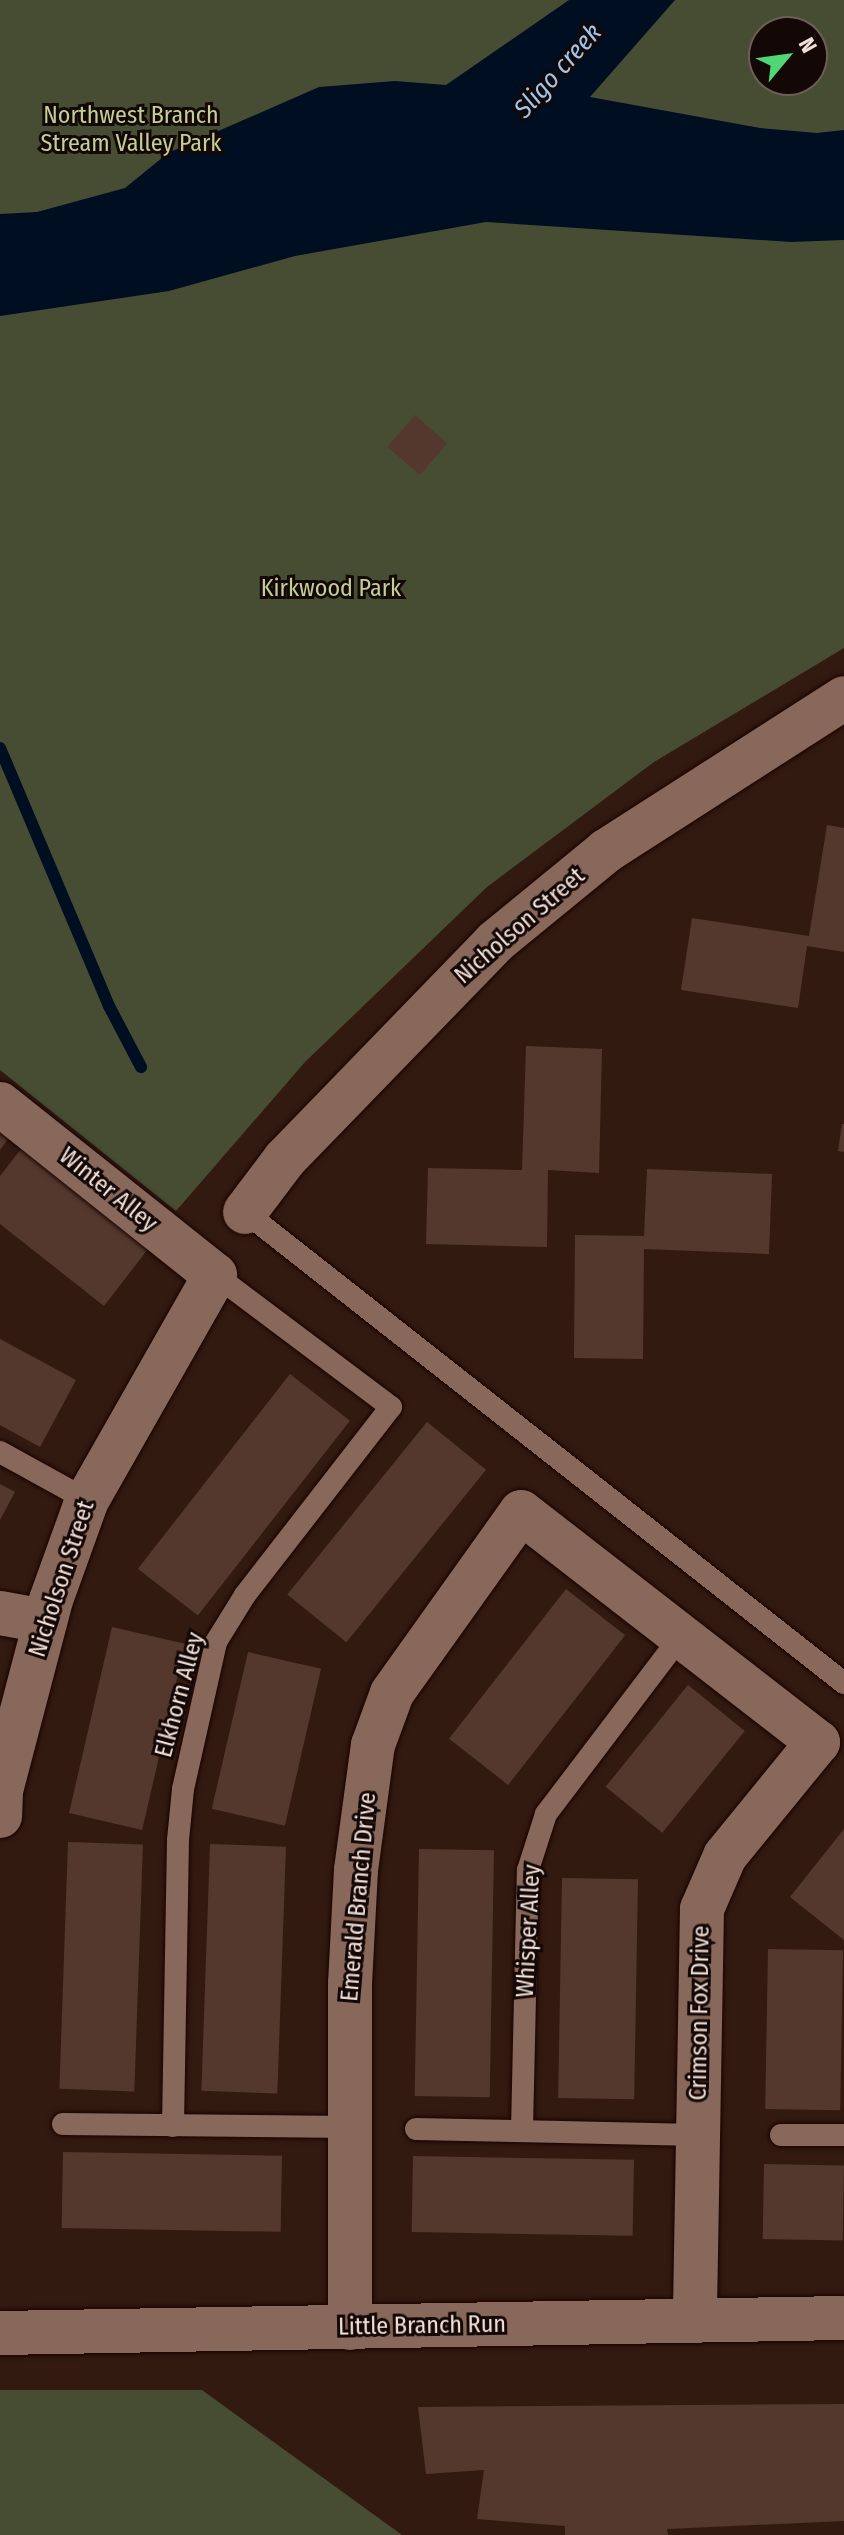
<!DOCTYPE html>
<html>
<head>
<meta charset="utf-8">
<style>
	body { margin:0 }
	#map { position:relative; width:844px; height:2535px; overflow:hidden; background:#331a10; font-family:"Fira Sans Condensed",sans-serif }
	div>[style] { position:absolute }
	[style*='--x'] { left:calc(var(--x)*1px); top:calc(var(--y)*1px); width:calc(var(--w)*1px); rotate:calc(var(--a)*1deg) }
	.green>* { inset:0; background:#474d33 }
	.water>* { inset:0; background:#000e21 }
	.stream>* { height:12px; margin:-6px; padding:0 6px; transform-origin:6px; border-radius:6px; background:#000e21 }
	.building>* { inset:0; background:#54382d; transform-origin:0 0 }
	.roads { filter:drop-shadow(0 0 2px #1a0400) drop-shadow(0 0 2px #1a0400) }
	.service>* { height:22px; margin:-11px; padding:0 11px; transform-origin:11px; border-radius:11px; background:#87685b }
	.minor>* { height:44px; margin:-22px; padding:0 22px; transform-origin:22px; border-radius:22px; background:#87685b }
	span { translate:-50% -50%; white-space:nowrap; text-align:center; line-height:1.15; -webkit-text-stroke:6px #130805; paint-order:stroke }
	.park-label { font-size:24px; color:#c2ce95 }
	.street-label { font-size:24px; color:#f1dfd8 }
	.water-label { font-size:26px; color:#9cc7f3; font-style:italic }
	.north { position:absolute; left:748px; top:16px; width:80px; height:80px; box-sizing:border-box; background:#130805; border:2px solid #6c5e59; border-radius:50%; rotate:61deg; font-size:22px; font-weight:700; line-height:32px; text-align:center; color:#f1dfd8 }
	.north::after { content:''; display:block; margin:auto; width:28px; height:36px; background:#4fd675; clip-path:polygon(50% 0,100% 100%,50% 72%,0 100%) }
</style>
</head>
<body>
<div id="map">
	<div class="green">
		<div style="clip-path:polygon(evenodd,0 0,844px 0,844px 648px,654px 762px,487px 887px,305px 1062px,176px 1211px,0 1070px,0 0,764px 32px,812px 32px,812px 80px,764px 80px,764px 32px)"></div>
		<div style="clip-path:polygon(0 2390px,202px 2390px,402px 2535px,0 2535px)"></div>
	</div>
	<div class="water">
		<div style="clip-path:polygon(569px 0,675px 0,590px 97px,760px 128px,817px 133px,844px 130px,844px 240px,791px 242px,486px 222px,295px 256px,169px 291px,0 316px,0 214px,37px 212px,125px 188px,168px 153px,319px 87px,395px 81px,446px 85px)"></div>
	</div>
	<div class="stream">
		<div style="--x:0;--y:748;--w:280;--a:67.1"></div>
		<div style="--x:109;--y:1006;--w:69;--a:62.3"></div>
	</div>
	<div class="building">
		<div style="left:415px;top:415px;width:43px;height:42px;rotate:41deg"></div>
		<div style="clip-path:polygon(827px 825px,844px 828px,844px 952px,807px 946px,798px 1008px,681px 990px,692px 918px,809px 936px)"></div>
		<div style="clip-path:polygon(526px 1046px,602px 1049px,599px 1173px,548px 1170px,547px 1247px,426px 1244px,428px 1168px,522px 1170px)"></div>
		<div style="clip-path:polygon(842px 1124px,844px 1124px,844px 1152px,838px 1151px)"></div>
		<div style="clip-path:polygon(0 1132px,8px 1139px,0 1150px)"></div>
		<div style="clip-path:polygon(21px 1149px,148px 1249px,104px 1306px,0 1224px,0 1176px)"></div>
		<div style="clip-path:polygon(647px 1169px,772px 1174px,769px 1254px,644px 1249px,643px 1359px,574px 1358px,575px 1235px,644px 1236px)"></div>
		<div style="clip-path:polygon(0 1339px,76px 1380px,40px 1447px,0 1425px)"></div>
		<div style="left:290px;top:1374px;width:76px;height:247px;rotate:38deg"></div>
		<div style="left:427px;top:1422px;width:76px;height:222px;rotate:39deg"></div>
		<div style="clip-path:polygon(0 1484px,15px 1492px,0 1520px)"></div>
		<div style="left:566px;top:1589px;width:75px;height:190px;rotate:38deg"></div>
		<div style="left:112px;top:1627px;width:75px;height:191px;rotate:13deg"></div>
		<div style="left:248px;top:1652px;width:75px;height:161px;rotate:13deg"></div>
		<div style="left:688px;top:1685px;width:73px;height:131px;rotate:39deg"></div>
		<div style="clip-path:polygon(844px 1829px,844px 1940px,790px 1897px)"></div>
		<div style="left:68px;top:1842px;width:75px;height:247px;rotate:2deg"></div>
		<div style="left:210px;top:1844px;width:76px;height:247px;rotate:2deg"></div>
		<div style="left:419px;top:1849px;width:75px;height:247px;rotate:1deg"></div>
		<div style="left:562px;top:1878px;width:76px;height:220px;rotate:1deg"></div>
		<div style="left:768px;top:1949px;width:75px;height:160px;rotate:1deg"></div>
		<div style="left:63px;top:2152px;width:219px;height:76px;rotate:1deg"></div>
		<div style="left:413px;top:2156px;width:221px;height:76px;rotate:1deg"></div>
		<div style="left:764px;top:2164px;width:80px;height:75px;rotate:1deg"></div>
		<div style="clip-path:polygon(844px 2404px,844px 2521px,667px 2529px,668px 2535px,565px 2535px,565px 2526px,477px 2519px,484px 2470px,426px 2474px,418px 2407px)"></div>
	</div>
	<div class="roads">
		<div class="service">
			<div style="--x:245;--y:1212;--w:762;--a:38.18"></div>
			<div style="--x:0;--y:1452;--w:99;--a:28.9"></div>
			<div style="--x:63;--y:2124;--w:287;--a:0.6"></div>
			<div style="--x:173;--y:2126;--w:286;--a:-89"></div>
			<div style="--x:178;--y:1840;--w:51;--a:-84.4"></div>
			<div style="--x:183;--y:1789;--w:151;--a:-77.3"></div>
			<div style="--x:216;--y:1642;--w:55;--a:-58.3"></div>
			<div style="--x:245;--y:1595;--w:238;--a:-52.2"></div>
			<div style="--x:391;--y:1407;--w:220;--a:-143.1"></div>
			<div style="--x:416;--y:2129;--w:282;--a:1.2"></div>
			<div style="--x:522;--y:2129;--w:259;--a:-88.7"></div>
			<div style="--x:528;--y:1870;--w:59;--a:-72.2"></div>
			<div style="--x:546;--y:1814;--w:223;--a:-52.8"></div>
			<div style="--x:781;--y:2135;--w:63;--a:0"></div>
		</div>
		<div class="minor">
			<div style="--x:0;--y:1104;--w:275;--a:38.5"></div>
			<div style="--x:215;--y:1275;--w:259;--a:119.6"></div>
			<div style="--x:87;--y:1500;--w:106;--a:109.8"></div>
			<div style="--x:51;--y:1600;--w:197;--a:104.7"></div>
			<div style="--x:1;--y:1791;--w:25;--a:92"></div>
			<div style="--x:245;--y:1212;--w:66;--a:-53"></div>
			<div style="--x:285;--y:1159;--w:302;--a:-45.9"></div>
			<div style="--x:495;--y:942;--w:144;--a:-39.3"></div>
			<div style="--x:606;--y:851;--w:283;--a:-32.7"></div>
			<div style="--x:0;--y:1613;--w:46;--a:10.1"></div>
			<div style="--x:350;--y:2328;--w:344;--a:-90"></div>
			<div style="--x:350;--y:1984;--w:114;--a:-87"></div>
			<div style="--x:356;--y:1870;--w:126;--a:-82.3"></div>
			<div style="--x:373;--y:1745;--w:55;--a:-69.9"></div>
			<div style="--x:392;--y:1693;--w:222;--a:-54.5"></div>
			<div style="--x:521;--y:1512;--w:376;--a:37.8"></div>
			<div style="--x:818;--y:1742;--w:147;--a:129.2"></div>
			<div style="--x:725;--y:1856;--w:58;--a:113.5"></div>
			<div style="--x:702;--y:1909;--w:412;--a:91"></div>
			<div style="--x:0;--y:2333;--w:844;--a:-1.02"></div>
		</div>
	</div>
	<div class="park-label">
		<span style="left:131px;top:130px">Northwest Branch<br>Stream Valley Park</span>
		<span style="left:331px;top:589px">Kirkwood Park</span>
	</div>
	<div class="street-label">
		<span style="left:520px;top:926px;rotate:-41deg">Nicholson Street</span>
		<span style="left:108px;top:1190px;rotate:39deg">Winter Alley</span>
		<span style="left:62px;top:1579px;rotate:-72deg">Nicholson Street</span>
		<span style="left:180px;top:1695px;rotate:-75deg">Elkhorn Alley</span>
		<span style="left:359px;top:1897px;rotate:-85deg">Emerald Branch Drive</span>
		<span style="left:529px;top:1931px;rotate:-87deg">Whisper Alley</span>
		<span style="left:700px;top:2013px;rotate:-89deg">Crimson Fox Drive</span>
		<span style="left:422px;top:2326px;rotate:-1deg">Little Branch Run</span>
	</div>
	<div class="water-label">
		<span style="left:558px;top:71px;rotate:-48deg">Sligo creek</span>
	</div>
	<div class="north">N</div>
</div>
</body>
</html>
